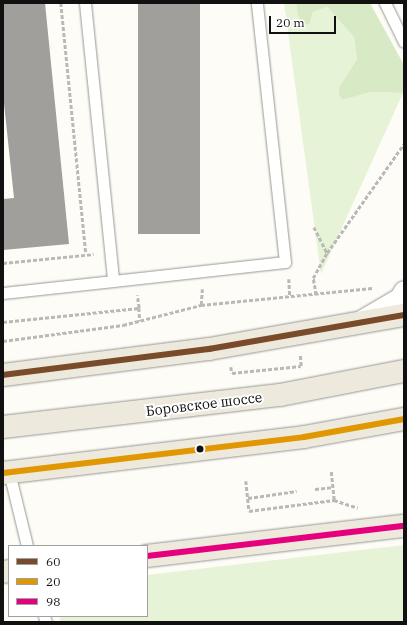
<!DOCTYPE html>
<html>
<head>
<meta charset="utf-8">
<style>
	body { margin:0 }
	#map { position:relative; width:407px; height:625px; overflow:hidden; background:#fdfcf7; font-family:"IBM Plex Serif",serif }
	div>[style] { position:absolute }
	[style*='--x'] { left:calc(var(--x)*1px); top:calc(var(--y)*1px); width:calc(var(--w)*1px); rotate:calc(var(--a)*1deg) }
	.green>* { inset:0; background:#e7f3d7 }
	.forest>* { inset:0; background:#d8eac5 }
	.building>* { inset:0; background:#a19f9c; transform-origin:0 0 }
	.path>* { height:2.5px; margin-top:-1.25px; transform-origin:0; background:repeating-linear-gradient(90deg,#b9b9b8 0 4px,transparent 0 6px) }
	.roads { filter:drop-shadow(0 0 1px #979795) drop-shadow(0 0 1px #979795) }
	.service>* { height:11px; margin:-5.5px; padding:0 5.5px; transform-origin:5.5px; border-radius:5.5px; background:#fffffe }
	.minor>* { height:21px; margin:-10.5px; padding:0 10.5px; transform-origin:10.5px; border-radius:10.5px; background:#fffffe }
	.primary>* { height:22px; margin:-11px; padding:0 11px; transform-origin:11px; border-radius:11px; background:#ede9dc }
	.bus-1>* { height:6px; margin:-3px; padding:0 3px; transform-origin:3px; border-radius:3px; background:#7a4b2a }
	.bus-2>* { height:6px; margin:-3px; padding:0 3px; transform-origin:3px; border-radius:3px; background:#e09702 }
	.bus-3>* { height:6px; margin:-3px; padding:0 3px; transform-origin:3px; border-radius:3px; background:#e5007d }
	.dots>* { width:11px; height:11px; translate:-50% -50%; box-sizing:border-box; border:2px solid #fff; border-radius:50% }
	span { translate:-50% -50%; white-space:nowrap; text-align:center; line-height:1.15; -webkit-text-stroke:4px #fff; paint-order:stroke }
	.street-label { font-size:14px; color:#111 }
	.frame { position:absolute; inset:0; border:4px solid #111; pointer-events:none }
	.legend { position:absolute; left:8px; top:545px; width:140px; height:72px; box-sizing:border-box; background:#fff; border:1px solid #a0a0a0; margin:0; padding:5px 7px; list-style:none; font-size:12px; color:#111 }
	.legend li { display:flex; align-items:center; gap:8px; height:20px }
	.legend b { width:20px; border:1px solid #a0a0a0 }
	.scale { position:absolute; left:269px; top:16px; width:67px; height:18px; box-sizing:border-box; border:2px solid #111; border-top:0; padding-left:5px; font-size:12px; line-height:14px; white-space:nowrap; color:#111; -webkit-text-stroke:3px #fff; paint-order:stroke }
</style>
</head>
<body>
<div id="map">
	<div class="green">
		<div style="clip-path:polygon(284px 3px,296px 3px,298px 16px,310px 23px,313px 12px,327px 7px,354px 37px,357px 59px,339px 87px,343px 100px,370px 92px,403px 93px,321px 274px)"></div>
		<div style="clip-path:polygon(404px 545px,404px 622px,61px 622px,59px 616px,147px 616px,147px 575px)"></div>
	</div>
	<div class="forest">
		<div style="clip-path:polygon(296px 3px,370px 3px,404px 65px,403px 93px,370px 92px,343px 100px,339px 95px,339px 87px,357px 59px,354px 37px,327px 7px,313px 12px,310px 23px,305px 25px,298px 16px)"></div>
	</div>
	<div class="building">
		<div style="clip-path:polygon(3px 3px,45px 3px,69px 244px,3px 250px,3px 199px,14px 198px,3px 94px)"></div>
		<div style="left:138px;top:3px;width:62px;height:231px"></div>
	</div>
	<div class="path">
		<div style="--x:61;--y:3;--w:252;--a:84.3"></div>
		<div style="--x:314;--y:227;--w:29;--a:63"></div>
		<div style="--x:3;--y:263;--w:91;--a:-5.6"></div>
		<div style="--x:289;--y:279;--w:17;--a:87"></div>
		<div style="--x:316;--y:295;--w:17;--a:-100"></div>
		<div style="--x:313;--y:278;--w:29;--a:-61"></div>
		<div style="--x:327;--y:253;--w:133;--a:-54.8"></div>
		<div style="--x:201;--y:305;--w:16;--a:-86"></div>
		<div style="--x:139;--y:308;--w:13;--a:86"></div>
		<div style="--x:3;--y:322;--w:137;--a:-5.9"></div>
		<div style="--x:139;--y:308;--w:13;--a:-99"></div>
		<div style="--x:3;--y:341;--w:121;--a:-7.6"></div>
		<div style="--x:123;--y:325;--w:81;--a:-14.4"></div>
		<div style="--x:201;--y:305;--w:172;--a:-5.7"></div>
		<div style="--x:231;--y:367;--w:6;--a:81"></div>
		<div style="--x:232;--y:373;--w:69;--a:-5.8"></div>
		<div style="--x:301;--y:366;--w:11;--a:-95"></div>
		<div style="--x:246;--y:481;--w:30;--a:84"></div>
		<div style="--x:249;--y:511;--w:86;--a:-7.4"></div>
		<div style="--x:334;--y:500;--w:30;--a:-96"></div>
		<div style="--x:315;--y:489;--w:18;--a:-6"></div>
		<div style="--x:248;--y:498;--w:49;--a:-8.1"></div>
		<div style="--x:334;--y:500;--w:25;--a:18"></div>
	</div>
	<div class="roads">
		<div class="service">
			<div style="--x:85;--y:3;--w:279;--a:84.2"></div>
			<div style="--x:113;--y:281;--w:173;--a:-6.3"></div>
			<div style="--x:285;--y:262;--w:261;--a:-96.2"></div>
			<div style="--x:385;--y:3;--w:43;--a:64"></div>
			<div style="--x:3;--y:293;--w:111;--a:-6.2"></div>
			<div style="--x:9;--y:472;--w:76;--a:76.3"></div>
			<div style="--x:44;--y:616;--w:6;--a:72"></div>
		</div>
		<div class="minor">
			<div style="--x:359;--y:322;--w:48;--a:-30.3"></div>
			<div style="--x:400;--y:298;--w:8;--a:-60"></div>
		</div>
		<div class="primary">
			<div style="--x:3;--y:375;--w:208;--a:-7.2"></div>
			<div style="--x:209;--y:349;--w:198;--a:-9.9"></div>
			<div style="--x:3;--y:427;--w:279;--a:-6.6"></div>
			<div style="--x:280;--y:395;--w:126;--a:-11"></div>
			<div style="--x:3;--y:473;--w:303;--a:-6.8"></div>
			<div style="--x:304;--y:437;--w:102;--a:-10.2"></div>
			<div style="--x:147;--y:556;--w:259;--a:-6.7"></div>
			<div style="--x:3;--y:572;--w:6;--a:-9"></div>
		</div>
	</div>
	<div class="bus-1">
		<div style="--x:3;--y:375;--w:208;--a:-7.2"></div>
		<div style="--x:209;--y:349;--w:198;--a:-9.9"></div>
	</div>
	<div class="bus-2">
		<div style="--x:3;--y:473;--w:303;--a:-6.8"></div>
		<div style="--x:304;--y:437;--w:102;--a:-10.2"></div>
	</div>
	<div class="bus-3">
		<div style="--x:147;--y:556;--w:259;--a:-6.7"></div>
	</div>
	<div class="dots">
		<div style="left:200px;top:449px;background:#111"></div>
	</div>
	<div class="street-label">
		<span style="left:204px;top:404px;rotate:-7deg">Боровское шоссе</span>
	</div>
	<div class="frame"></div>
	<ul class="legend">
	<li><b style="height:5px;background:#7a4b2a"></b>60</li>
	<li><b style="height:5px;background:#e09702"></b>20</li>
	<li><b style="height:5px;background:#e5007d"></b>98</li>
	</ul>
	<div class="scale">20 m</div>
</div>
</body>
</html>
